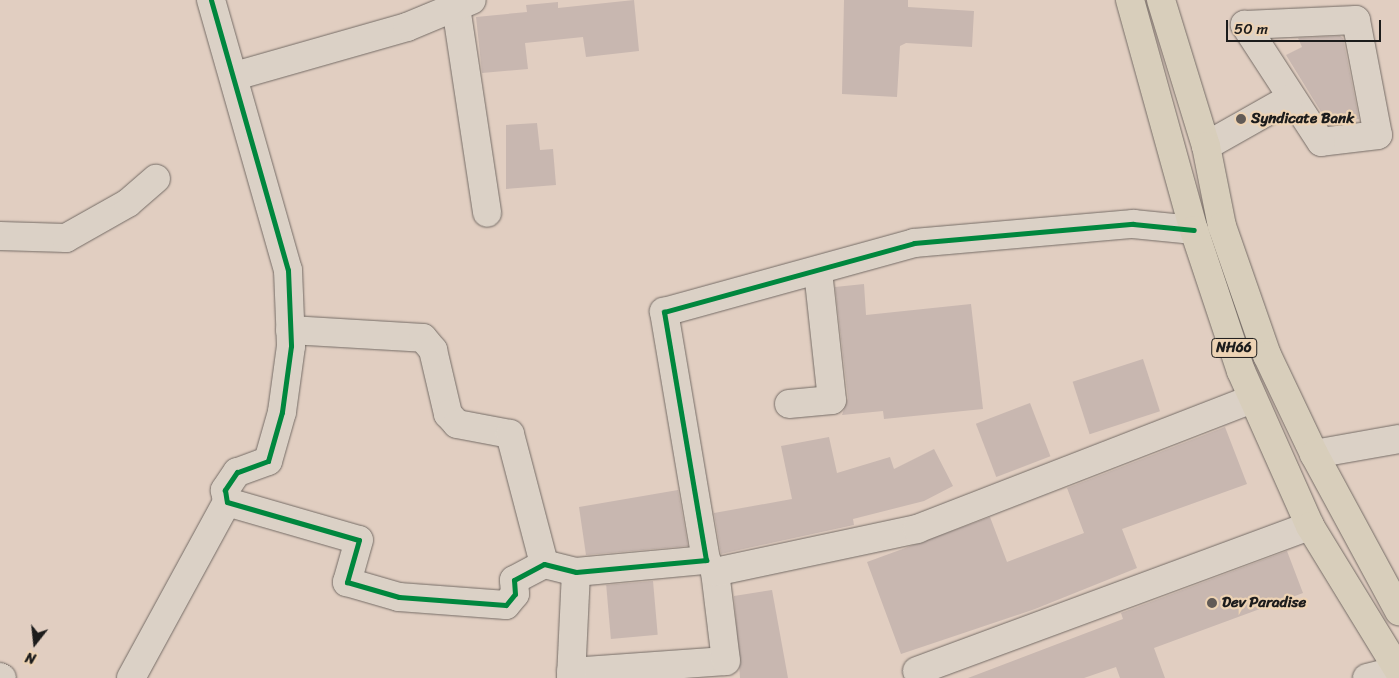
<!DOCTYPE html>
<html>
<head>
<meta charset="utf-8">
<style>
	body { margin:0 }
	#map { position:relative; width:1399px; height:678px; overflow:hidden; background:#e1cec1; font-family:Sriracha,sans-serif }
	div>[style] { position:absolute }
	[style*='--x'] { left:calc(var(--x)*1px); top:calc(var(--y)*1px); width:calc(var(--w)*1px); rotate:calc(var(--a)*1deg) }
	.building>* { inset:0; background:#c8b7b0; transform-origin:0 0 }
	.roads { filter:drop-shadow(0 0 1px #756c66) drop-shadow(0 0 1px #756c66) }
	.minor>* { height:28px; margin:-14px; padding:0 14px; transform-origin:14px; border-radius:14px; background:#dbd1c6 }
	.highway>* { height:28px; margin:-14px; padding:0 14px; transform-origin:14px; border-radius:14px; background:#d8cebb }
	.cycleway>* { height:5px; margin:-2.5px; padding:0 2.5px; transform-origin:2.5px; border-radius:2.5px; background:#00873e }
	.dots>* { width:14px; height:14px; translate:-50% -50%; box-sizing:border-box; border:2px solid #edd3b4; border-radius:50% }
	span { translate:-50% -50%; white-space:nowrap; text-align:center; line-height:1.15; -webkit-text-stroke:4.5px #edd3b4; paint-order:stroke }
	.shield-label span { padding:1px 4px; background:#edd3b4; border:1px solid; border-radius:4px; -webkit-text-stroke-width:0 }
	.shield-label { font-size:14px; color:#1c1c1c; font-weight:700 }
	.poi-label { font-size:15px; color:#1c1c1c; font-weight:700 }
	.left { translate:0 -50%; text-align:left }
	.north { position:absolute; left:10px; top:618px; width:50px; height:50px; -webkit-text-stroke:4px #edd3b4; paint-order:stroke; rotate:196deg; font-size:14px; font-weight:700; line-height:20px; text-align:center; color:#1c1c1c }
	.north::after { content:''; display:block; margin:auto; width:18px; height:22px; background:#1c1c1c; clip-path:polygon(50% 0,100% 100%,50% 72%,0 100%) }
	.scale { position:absolute; left:1226px; top:20px; width:155px; height:22px; box-sizing:border-box; border:2px solid #1c1c1c; border-top:0; padding-left:6px; font-size:15px; line-height:18px; white-space:nowrap; color:#1c1c1c; -webkit-text-stroke:4px #edd3b4; paint-order:stroke }
</style>
</head>
<body>
<div id="map">
	<div class="building">
		<div style="clip-path:polygon(634px 0,639px 51px,586px 57px,583px 37px,525px 43px,528px 69px,482px 73px,476px 17px,527px 12px,526px 5px,558px 2px,558px 8px)"></div>
		<div style="clip-path:polygon(844px 0,908px 0,908px 7px,974px 11px,972px 47px,906px 43px,900px 46px,897px 97px,842px 94px)"></div>
		<div style="clip-path:polygon(1340px 36px,1343px 38px,1359px 119px,1328px 123px,1286px 55px,1302px 47px,1298px 38px)"></div>
		<div style="clip-path:polygon(537px 123px,540px 150px,553px 149px,556px 185px,506px 189px,506px 125px)"></div>
		<div style="clip-path:polygon(864px 284px,866px 315px,971px 304px,983px 409px,884px 419px,883px 411px,842px 415px,848px 398px,835px 287px)"></div>
		<div style="left:1143px;top:359px;width:55px;height:74px;rotate:72deg"></div>
		<div style="left:1030px;top:403px;width:57px;height:58px;rotate:69deg"></div>
		<div style="clip-path:polygon(1225px 427px,1247px 484px,1122px 529px,1137px 568px,1035px 609px,901px 654px,867px 562px,990px 517px,1007px 562px,1084px 533px,1067px 488px)"></div>
		<div style="clip-path:polygon(829px 437px,837px 473px,890px 457px,894px 469px,934px 449px,953px 486px,924px 501px,853px 519px,854px 525px,721px 554px,714px 513px,792px 499px,781px 446px)"></div>
		<div style="clip-path:polygon(678px 490px,688px 546px,586px 555px,579px 507px)"></div>
		<div style="clip-path:polygon(1287px 551px,1303px 593px,1154px 648px,1165px 678px,1120px 678px,1116px 667px,1084px 678px,968px 678px,1123px 619px,1121px 613px)"></div>
		<div style="left:653px;top:581px;width:54px;height:47px;rotate:85deg"></div>
		<div style="clip-path:polygon(772px 590px,788px 678px,740px 678px,734px 596px)"></div>
	</div>
	<div class="roads">
		<div class="minor">
			<div style="--x:211;--y:0;--w:281;--a:74.1"></div>
			<div style="--x:288;--y:270;--w:76;--a:87.7"></div>
			<div style="--x:291;--y:346;--w:67;--a:97.8"></div>
			<div style="--x:282;--y:412;--w:51;--a:105.9"></div>
			<div style="--x:268;--y:461;--w:33;--a:160"></div>
			<div style="--x:237;--y:472;--w:22;--a:124"></div>
			<div style="--x:225;--y:490;--w:12;--a:81"></div>
			<div style="--x:227;--y:502;--w:137;--a:16.1"></div>
			<div style="--x:359;--y:540;--w:44;--a:105.9"></div>
			<div style="--x:347;--y:582;--w:54;--a:16.1"></div>
			<div style="--x:399;--y:597;--w:107;--a:4.3"></div>
			<div style="--x:506;--y:605;--w:14;--a:-51"></div>
			<div style="--x:515;--y:594;--w:14;--a:-94"></div>
			<div style="--x:514;--y:580;--w:34;--a:-28"></div>
			<div style="--x:544;--y:564;--w:33;--a:14"></div>
			<div style="--x:576;--y:572;--w:131;--a:-5.3"></div>
			<div style="--x:706;--y:560;--w:252;--a:-99.6"></div>
			<div style="--x:664;--y:312;--w:259;--a:-15.4"></div>
			<div style="--x:914;--y:243;--w:220;--a:-5"></div>
			<div style="--x:1133;--y:224;--w:61;--a:5.6"></div>
			<div style="--x:456;--y:7;--w:208;--a:81.4"></div>
			<div style="--x:1356;--y:20;--w:117;--a:79.2"></div>
			<div style="--x:1378;--y:135;--w:57;--a:173"></div>
			<div style="--x:1321;--y:142;--w:140;--a:-123"></div>
			<div style="--x:1245;--y:25;--w:111;--a:-2.6"></div>
			<div style="--x:235;--y:76;--w:179;--a:-15.9"></div>
			<div style="--x:407;--y:27;--w:70;--a:-22.6"></div>
			<div style="--x:1206;--y:146;--w:95;--a:-29.5"></div>
			<div style="--x:0;--y:236;--w:66;--a:1.7"></div>
			<div style="--x:66;--y:238;--w:71;--a:-29.4"></div>
			<div style="--x:128;--y:203;--w:37;--a:-41"></div>
			<div style="--x:290;--y:330;--w:133;--a:3.4"></div>
			<div style="--x:423;--y:338;--w:16;--a:50"></div>
			<div style="--x:433;--y:350;--w:66;--a:76.8"></div>
			<div style="--x:448;--y:414;--w:13;--a:48"></div>
			<div style="--x:457;--y:424;--w:54;--a:10.7"></div>
			<div style="--x:510;--y:434;--w:134;--a:75.3"></div>
			<div style="--x:789;--y:404;--w:43;--a:-5.3"></div>
			<div style="--x:832;--y:400;--w:130;--a:-96.2"></div>
			<div style="--x:1314;--y:454;--w:86;--a:-10"></div>
			<div style="--x:917;--y:671;--w:419;--a:-20.3"></div>
			<div style="--x:571;--y:672;--w:155;--a:-4.1"></div>
			<div style="--x:726;--y:661;--w:90;--a:-97"></div>
			<div style="--x:715;--y:572;--w:207;--a:-12"></div>
			<div style="--x:917;--y:529;--w:360;--a:-21.2"></div>
			<div style="--x:0;--y:677;--w:2;--a:27"></div>
			<div style="--x:131;--y:678;--w:200;--a:-61.4"></div>
			<div style="--x:571;--y:678;--w:106;--a:-87.3"></div>
			<div style="--x:1367;--y:678;--w:32;--a:-14"></div>
		</div>
		<div class="highway">
			<div style="--x:1130;--y:0;--w:239;--a:74.5"></div>
			<div style="--x:1194;--y:230;--w:149;--a:71.6"></div>
			<div style="--x:1241;--y:371;--w:170;--a:66"></div>
			<div style="--x:1310;--y:526;--w:170;--a:58.5"></div>
			<div style="--x:1161;--y:0;--w:153;--a:72.9"></div>
			<div style="--x:1206;--y:146;--w:82;--a:78.7"></div>
			<div style="--x:1222;--y:226;--w:137;--a:70.8"></div>
			<div style="--x:1267;--y:355;--w:110;--a:64.6"></div>
			<div style="--x:1314;--y:454;--w:179;--a:61.6"></div>
		</div>
	</div>
	<div class="cycleway">
		<div style="--x:211;--y:0;--w:281;--a:74.1"></div>
		<div style="--x:288;--y:270;--w:76;--a:87.7"></div>
		<div style="--x:291;--y:346;--w:67;--a:97.8"></div>
		<div style="--x:282;--y:412;--w:51;--a:105.9"></div>
		<div style="--x:268;--y:461;--w:33;--a:160"></div>
		<div style="--x:237;--y:472;--w:22;--a:124"></div>
		<div style="--x:225;--y:490;--w:12;--a:81"></div>
		<div style="--x:227;--y:502;--w:137;--a:16.1"></div>
		<div style="--x:359;--y:540;--w:44;--a:105.9"></div>
		<div style="--x:347;--y:582;--w:54;--a:16.1"></div>
		<div style="--x:399;--y:597;--w:107;--a:4.3"></div>
		<div style="--x:506;--y:605;--w:14;--a:-51"></div>
		<div style="--x:515;--y:594;--w:14;--a:-94"></div>
		<div style="--x:514;--y:580;--w:34;--a:-28"></div>
		<div style="--x:544;--y:564;--w:33;--a:14"></div>
		<div style="--x:576;--y:572;--w:131;--a:-5.3"></div>
		<div style="--x:706;--y:560;--w:252;--a:-99.6"></div>
		<div style="--x:664;--y:312;--w:259;--a:-15.4"></div>
		<div style="--x:914;--y:243;--w:220;--a:-5"></div>
		<div style="--x:1133;--y:224;--w:61;--a:5.6"></div>
	</div>
	<div class="dots">
		<div style="left:1241px;top:119px;background:#615a56"></div>
		<div style="left:1212px;top:603px;background:#615a56"></div>
	</div>
	<div class="shield-label">
		<span style="left:1234px;top:348px">NH66</span>
	</div>
	<div class="poi-label">
		<span class="left" style="left:1251px;top:119px">Syndicate Bank</span>
		<span class="left" style="left:1222px;top:603px">Dev Paradise</span>
	</div>
	<div class="north">N</div>
	<div class="scale">50 m</div>
</div>
</body>
</html>
